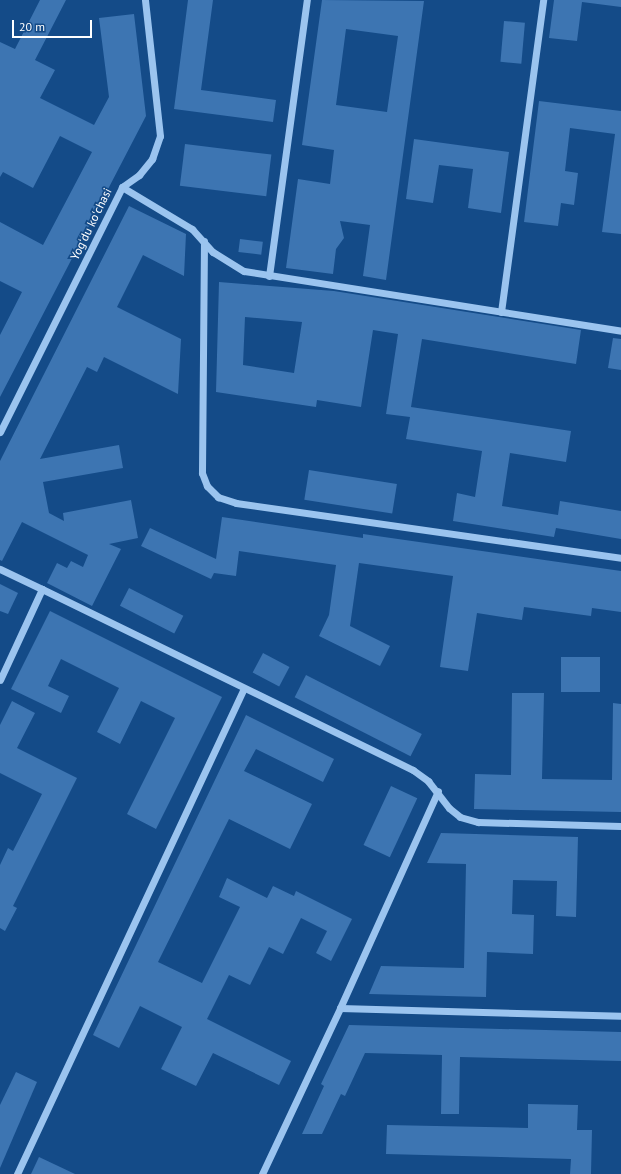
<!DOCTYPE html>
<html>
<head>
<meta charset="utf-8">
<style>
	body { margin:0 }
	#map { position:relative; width:621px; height:1174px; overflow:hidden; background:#144b88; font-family:"PT Sans",sans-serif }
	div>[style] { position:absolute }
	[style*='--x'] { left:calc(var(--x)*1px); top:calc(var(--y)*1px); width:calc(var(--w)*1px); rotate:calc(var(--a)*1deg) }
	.building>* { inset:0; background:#3d75b2; transform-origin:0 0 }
	.minor>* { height:7px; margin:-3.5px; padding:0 3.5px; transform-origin:3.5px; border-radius:3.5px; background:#9bc4ef }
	span { translate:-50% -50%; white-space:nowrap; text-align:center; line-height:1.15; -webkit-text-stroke:3.5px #144b88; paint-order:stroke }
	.street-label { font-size:12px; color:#fff }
	.scale { position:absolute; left:12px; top:20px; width:80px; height:18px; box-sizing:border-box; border:2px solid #fff; border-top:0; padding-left:5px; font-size:12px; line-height:14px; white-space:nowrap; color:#fff; -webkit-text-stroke:3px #144b88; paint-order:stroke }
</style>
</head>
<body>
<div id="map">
	<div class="building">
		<div style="clip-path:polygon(40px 0,66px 0,35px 60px,55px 70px,40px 98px,94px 125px,109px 97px,99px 18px,134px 14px,146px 116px,0 397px,0 335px,22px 292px,0 281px,0 222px,43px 245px,92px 152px,60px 136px,33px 188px,3px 172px,0 177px,0 42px,15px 49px)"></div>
		<div style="clip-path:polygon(188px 0,213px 0,201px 90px,276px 100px,273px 122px,174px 109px)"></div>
		<div style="clip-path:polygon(evenodd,322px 0,424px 1px,386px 280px,363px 276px,370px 225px,340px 221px,344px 238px,336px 249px,333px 274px,286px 268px,298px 179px,330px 184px,334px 150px,302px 145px,322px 0,346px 29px,398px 36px,387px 112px,336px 105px,346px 29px)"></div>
		<div style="clip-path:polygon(554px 0,621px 0,621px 7px,582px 2px,577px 41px,549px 38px)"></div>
		<div style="left:504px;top:21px;width:21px;height:41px;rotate:5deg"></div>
		<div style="clip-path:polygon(539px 101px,621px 111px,621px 234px,602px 232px,615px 134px,570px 128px,565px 171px,578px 173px,574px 205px,561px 203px,558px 226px,524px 222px)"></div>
		<div style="clip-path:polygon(414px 139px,509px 152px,501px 213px,468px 208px,473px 169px,439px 165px,433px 203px,406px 199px)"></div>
		<div style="left:185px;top:144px;width:87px;height:42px;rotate:7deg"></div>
		<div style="clip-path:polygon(129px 206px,186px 234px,184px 276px,143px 255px,117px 307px,181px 339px,178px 394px,104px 357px,97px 372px,87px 367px,40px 459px,119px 445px,123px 468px,43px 482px,49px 513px,64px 521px,63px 513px,131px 500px,138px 538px,109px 544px,121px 549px,92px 606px,47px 583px,57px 563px,67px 568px,71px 561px,83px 567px,88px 555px,22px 522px,2px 561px,0 560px,0 461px)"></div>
		<div style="left:240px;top:239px;width:23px;height:13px;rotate:7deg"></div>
		<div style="clip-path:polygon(evenodd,219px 282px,334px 291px,581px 330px,576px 364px,422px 339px,411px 407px,571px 431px,566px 462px,510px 453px,502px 506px,558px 515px,560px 501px,621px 511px,621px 539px,556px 528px,554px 537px,453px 521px,457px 493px,475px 497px,482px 451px,406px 439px,410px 417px,386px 414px,398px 334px,373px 330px,361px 407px,317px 400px,316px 407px,216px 392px,219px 282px,245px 317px,302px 322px,294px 373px,243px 365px,245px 317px)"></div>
		<div style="clip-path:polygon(613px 338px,621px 339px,621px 370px,608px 368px)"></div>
		<div style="left:309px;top:470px;width:89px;height:30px;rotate:9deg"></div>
		<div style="clip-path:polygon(222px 517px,363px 538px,363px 534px,621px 571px,621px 612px,592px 608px,591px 616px,524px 607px,522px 620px,477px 613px,468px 671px,440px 667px,453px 576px,359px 563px,350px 626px,390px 646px,380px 666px,319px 636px,329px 615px,336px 565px,239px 551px,236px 576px,214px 573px,211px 579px,141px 546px,150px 528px,216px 559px)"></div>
		<div style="clip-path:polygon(0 584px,18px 593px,8px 614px,0 611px)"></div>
		<div style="left:129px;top:588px;width:61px;height:20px;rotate:27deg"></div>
		<div style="clip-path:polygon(50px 611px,222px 697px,156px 829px,127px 814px,175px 718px,141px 701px,120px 744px,97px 732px,119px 688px,61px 659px,48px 686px,69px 696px,61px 713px,11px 689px)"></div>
		<div style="left:263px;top:653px;width:30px;height:22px;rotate:28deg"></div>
		<div style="left:561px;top:657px;width:39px;height:35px"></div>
		<div style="left:306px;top:675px;width:130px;height:25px;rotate:27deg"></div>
		<div style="clip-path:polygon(512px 693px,544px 693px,542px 779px,612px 780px,613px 703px,621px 704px,621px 812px,474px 809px,475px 774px,511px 775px)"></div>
		<div style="clip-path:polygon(12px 701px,35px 713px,17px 748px,77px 778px,13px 906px,17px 908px,5px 931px,0 928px,0 865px,8px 848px,13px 851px,42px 794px,0 773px,0 725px)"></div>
		<div style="clip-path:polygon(246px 715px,334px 759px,323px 782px,256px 749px,244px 771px,312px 804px,290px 849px,229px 819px,158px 962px,202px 983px,240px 907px,219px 897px,227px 878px,267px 898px,273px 886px,294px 896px,296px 891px,352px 919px,331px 961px,316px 953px,327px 931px,301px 918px,283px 954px,269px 947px,250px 985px,229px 975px,207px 1019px,291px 1061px,279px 1085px,213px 1053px,196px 1086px,161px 1069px,182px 1027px,140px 1006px,119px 1048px,93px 1035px)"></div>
		<div style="left:391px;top:786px;width:29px;height:65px;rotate:25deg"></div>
		<div style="clip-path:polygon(441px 833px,578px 837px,576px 917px,556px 916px,557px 881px,513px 880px,512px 914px,534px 915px,533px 954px,487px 952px,486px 997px,369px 994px,381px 966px,464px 968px,466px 864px,427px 863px)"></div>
		<div style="clip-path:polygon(349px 1025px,621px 1032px,621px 1061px,460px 1057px,459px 1114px,441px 1114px,442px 1055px,365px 1053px,345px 1096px,341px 1094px,322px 1134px,302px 1134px,324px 1086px,321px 1084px)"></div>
		<div style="clip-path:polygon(16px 1072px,37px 1082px,0 1168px,0 1105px)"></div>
		<div style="clip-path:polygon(528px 1104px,578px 1105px,577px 1130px,592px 1130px,591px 1174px,570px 1174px,571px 1159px,386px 1154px,387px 1125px,528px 1128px)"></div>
		<div style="clip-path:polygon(39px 1157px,75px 1174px,31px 1174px)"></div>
	</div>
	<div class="minor">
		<div style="--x:122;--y:187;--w:82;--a:31"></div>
		<div style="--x:192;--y:229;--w:31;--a:48"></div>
		<div style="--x:213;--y:252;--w:36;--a:32"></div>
		<div style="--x:244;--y:271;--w:382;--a:9"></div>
		<div style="--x:204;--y:241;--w:232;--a:90.5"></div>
		<div style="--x:202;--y:473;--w:14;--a:69"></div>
		<div style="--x:207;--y:486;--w:16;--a:45"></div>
		<div style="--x:218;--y:497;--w:19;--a:18"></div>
		<div style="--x:236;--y:503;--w:389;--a:8.1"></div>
		<div style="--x:269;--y:276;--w:279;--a:-82.2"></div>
		<div style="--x:501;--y:312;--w:315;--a:-82.3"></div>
		<div style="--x:0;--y:432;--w:274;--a:-63.5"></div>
		<div style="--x:122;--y:187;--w:21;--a:-35"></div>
		<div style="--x:139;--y:175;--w:21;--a:-51"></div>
		<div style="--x:152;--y:159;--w:24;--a:-71"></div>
		<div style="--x:160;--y:136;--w:137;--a:-96.3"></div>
		<div style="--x:0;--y:569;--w:47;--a:25.5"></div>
		<div style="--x:42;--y:589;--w:100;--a:114.8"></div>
		<div style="--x:42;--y:589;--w:413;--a:26"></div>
		<div style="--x:413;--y:770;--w:19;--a:36"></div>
		<div style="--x:428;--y:781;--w:34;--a:52"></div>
		<div style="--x:449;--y:808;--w:14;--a:39"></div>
		<div style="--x:460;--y:817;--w:19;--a:16"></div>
		<div style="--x:478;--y:822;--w:143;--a:1.6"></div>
		<div style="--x:340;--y:1008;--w:281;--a:1.6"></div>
		<div style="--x:17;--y:1174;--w:536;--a:-64.96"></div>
		<div style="--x:262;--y:1174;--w:183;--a:-64.8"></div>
		<div style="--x:340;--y:1008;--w:238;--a:-65.7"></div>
	</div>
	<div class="street-label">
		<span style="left:91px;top:224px;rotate:-64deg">Yogʻdu koʻchasi</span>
	</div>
	<div class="scale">20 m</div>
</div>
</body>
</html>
